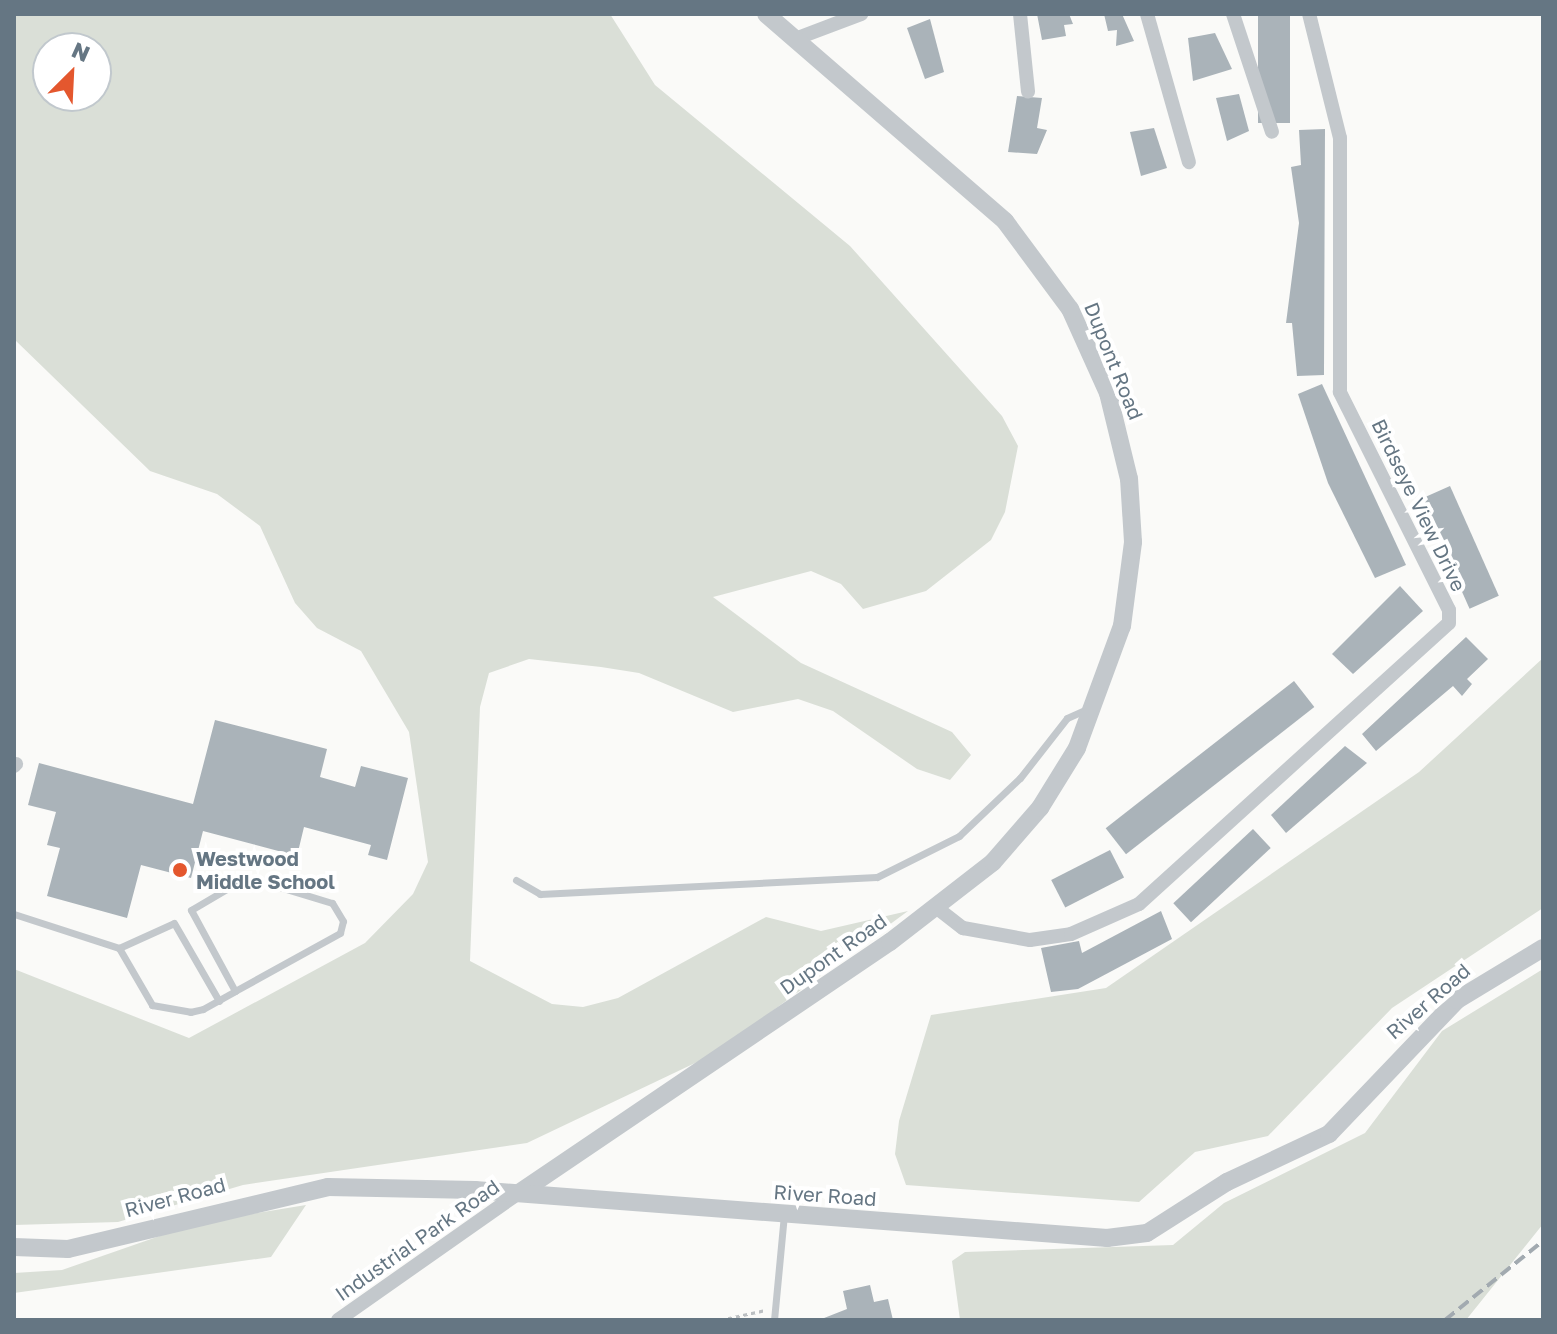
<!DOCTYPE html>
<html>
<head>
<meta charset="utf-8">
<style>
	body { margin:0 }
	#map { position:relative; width:1557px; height:1334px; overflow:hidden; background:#fafaf8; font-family:"Golos Text",sans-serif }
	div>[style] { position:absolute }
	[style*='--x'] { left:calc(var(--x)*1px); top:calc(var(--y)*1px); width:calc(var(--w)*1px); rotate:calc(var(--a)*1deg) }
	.green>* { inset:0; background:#dadfd7 }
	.building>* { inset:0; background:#aab3b9; transform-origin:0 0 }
	.path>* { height:3px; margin-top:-1.5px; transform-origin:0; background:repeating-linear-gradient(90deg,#bbbfc2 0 4px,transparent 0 8px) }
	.service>* { height:7px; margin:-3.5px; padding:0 3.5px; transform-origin:3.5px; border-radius:3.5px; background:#c3c8cc }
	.minor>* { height:14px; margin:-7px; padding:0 7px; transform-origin:7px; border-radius:7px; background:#c3c8cc }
	.tertiary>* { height:18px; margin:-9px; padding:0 9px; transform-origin:9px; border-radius:9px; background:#c3c8cc }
	.rail>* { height:4px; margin-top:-2px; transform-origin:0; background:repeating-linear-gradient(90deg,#a2aab0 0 12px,transparent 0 18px) }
	.dots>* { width:22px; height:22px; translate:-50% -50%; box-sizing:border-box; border:4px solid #fff; border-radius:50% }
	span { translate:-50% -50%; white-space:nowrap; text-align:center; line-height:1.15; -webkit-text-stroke:8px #fff; paint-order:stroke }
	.street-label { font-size:20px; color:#657683 }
	.poi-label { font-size:20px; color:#657683; font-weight:700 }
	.left { translate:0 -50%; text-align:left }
	.frame { position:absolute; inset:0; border:16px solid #657683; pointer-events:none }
	.north { position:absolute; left:32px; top:32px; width:80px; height:80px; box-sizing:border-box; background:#fff; border:2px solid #c1c8cd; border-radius:50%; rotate:24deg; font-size:22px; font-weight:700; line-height:32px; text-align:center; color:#657683 }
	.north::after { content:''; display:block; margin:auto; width:28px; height:36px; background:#e4572e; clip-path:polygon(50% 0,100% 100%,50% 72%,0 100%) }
</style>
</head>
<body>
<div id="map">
	<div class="green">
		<div style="clip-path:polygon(evenodd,14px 14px,610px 14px,655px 85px,850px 246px,1002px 416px,1018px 446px,1005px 512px,991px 540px,926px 591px,863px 609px,841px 584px,811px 571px,713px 597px,801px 663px,952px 732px,971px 755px,950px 780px,917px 769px,833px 711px,798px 699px,733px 712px,639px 673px,601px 667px,529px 659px,489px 673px,480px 707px,470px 961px,552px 1004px,583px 1007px,618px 998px,766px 917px,821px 931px,908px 911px,714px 1054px,527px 1143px,243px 1185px,118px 1222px,14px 1225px,14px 969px,189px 1038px,365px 943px,413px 894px,428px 862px,409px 732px,361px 651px,317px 628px,295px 603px,260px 526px,217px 494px,150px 471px,14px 339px,14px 14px,48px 48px,96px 48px,96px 96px,48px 96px,48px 48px)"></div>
		<div style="clip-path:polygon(1543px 658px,1543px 908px,1392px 1008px,1268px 1136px,1195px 1152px,1139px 1202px,906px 1185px,895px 1154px,899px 1121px,931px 1015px,1106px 988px,1419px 772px)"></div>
		<div style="clip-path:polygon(1543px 969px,1543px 1224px,1466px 1320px,960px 1320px,952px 1261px,965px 1252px,1173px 1245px,1224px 1203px,1365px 1133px,1442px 1031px)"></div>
		<div style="clip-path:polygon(306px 1205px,271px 1257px,14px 1293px,14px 1273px,62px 1270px,197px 1223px)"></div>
	</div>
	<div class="building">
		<div style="clip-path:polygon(1037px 14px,1069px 14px,1073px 24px,1064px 25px,1066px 36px,1042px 40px)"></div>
		<div style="clip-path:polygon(1104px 14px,1122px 14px,1134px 41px,1116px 46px,1117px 30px,1108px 31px)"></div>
		<div style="left:1258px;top:14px;width:32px;height:109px"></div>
		<div style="clip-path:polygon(930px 19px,944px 72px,925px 79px,907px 28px)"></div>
		<div style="clip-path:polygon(1215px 33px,1232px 69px,1193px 81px,1188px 38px)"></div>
		<div style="clip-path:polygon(1239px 94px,1249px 131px,1227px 141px,1216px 98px)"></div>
		<div style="clip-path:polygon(1017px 96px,1042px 98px,1037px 128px,1047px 130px,1037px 154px,1008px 152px)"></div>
		<div style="clip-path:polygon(1154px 128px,1167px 168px,1141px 176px,1130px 132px)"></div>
		<div style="clip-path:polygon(1325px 129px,1324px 375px,1297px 376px,1292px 323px,1286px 323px,1299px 223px,1291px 167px,1301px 165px,1299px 130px)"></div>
		<div style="clip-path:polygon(1322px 384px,1406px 565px,1375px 578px,1328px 483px,1298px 394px)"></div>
		<div style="left:1450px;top:486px;width:120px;height:32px;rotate:66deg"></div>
		<div style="clip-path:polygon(1400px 586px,1423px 611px,1353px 674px,1332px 654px)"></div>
		<div style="clip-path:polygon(1466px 637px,1488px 659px,1467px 679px,1472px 684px,1462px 696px,1453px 686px,1376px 751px,1362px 734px)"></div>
		<div style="left:1294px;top:681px;width:33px;height:239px;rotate:52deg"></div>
		<div style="clip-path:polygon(215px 720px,327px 749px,320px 777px,355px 787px,361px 766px,408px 778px,387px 860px,368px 855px,371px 845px,304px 827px,297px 856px,203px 831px,191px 878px,141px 865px,127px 918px,47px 896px,60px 848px,47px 845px,56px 812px,28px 805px,39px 763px,193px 804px)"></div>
		<div style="clip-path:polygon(1345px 746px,1367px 763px,1286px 833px,1271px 815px)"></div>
		<div style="left:1253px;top:829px;width:26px;height:109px;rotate:47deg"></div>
		<div style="left:1110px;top:850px;width:31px;height:66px;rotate:63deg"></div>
		<div style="clip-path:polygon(1161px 911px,1172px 939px,1078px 989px,1051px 992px,1041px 948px,1079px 941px,1082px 953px)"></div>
		<div style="clip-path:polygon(870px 1285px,874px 1302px,888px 1299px,893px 1320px,819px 1320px,847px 1309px,843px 1291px)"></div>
	</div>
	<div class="path">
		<div style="--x:720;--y:1320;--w:47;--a:-12.3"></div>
	</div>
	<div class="service">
		<div style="--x:516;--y:880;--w:28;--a:30"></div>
		<div style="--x:540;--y:894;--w:337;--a:-2.9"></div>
		<div style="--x:877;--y:877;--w:92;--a:-26.6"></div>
		<div style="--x:959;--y:836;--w:84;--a:-43.6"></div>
		<div style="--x:1020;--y:778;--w:76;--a:-51.9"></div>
		<div style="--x:1067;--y:718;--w:22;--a:-24"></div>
		<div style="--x:14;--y:914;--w:110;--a:17.9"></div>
		<div style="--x:119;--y:948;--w:66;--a:59.9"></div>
		<div style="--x:152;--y:1005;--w:39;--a:10"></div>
		<div style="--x:190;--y:1012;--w:13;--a:-13"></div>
		<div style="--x:203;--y:1009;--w:37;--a:-29"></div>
		<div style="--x:235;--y:991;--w:120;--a:-28.9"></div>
		<div style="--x:340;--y:933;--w:12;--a:-76"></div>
		<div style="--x:343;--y:921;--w:21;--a:-121"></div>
		<div style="--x:332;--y:903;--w:89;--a:-163"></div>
		<div style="--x:247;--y:877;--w:65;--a:149.5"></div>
		<div style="--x:191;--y:910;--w:92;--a:61.5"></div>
		<div style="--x:119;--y:948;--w:60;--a:-24.4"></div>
		<div style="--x:174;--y:923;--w:90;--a:60"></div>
		<div style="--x:774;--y:1320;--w:105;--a:-84.6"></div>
	</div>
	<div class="minor">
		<div style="--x:1020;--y:14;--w:78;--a:84.1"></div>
		<div style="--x:1147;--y:14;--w:154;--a:74.2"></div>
		<div style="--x:1233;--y:14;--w:124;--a:71.7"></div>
		<div style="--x:795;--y:39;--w:71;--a:-20.7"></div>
		<div style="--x:14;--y:766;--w:3;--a:-45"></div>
		<div style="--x:937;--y:908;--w:33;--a:38"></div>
		<div style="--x:963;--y:928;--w:68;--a:10.2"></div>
		<div style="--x:1030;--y:940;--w:41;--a:-8.3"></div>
		<div style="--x:1071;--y:934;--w:74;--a:-23.8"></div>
		<div style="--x:1139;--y:904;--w:418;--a:-42.2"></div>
		<div style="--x:1449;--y:623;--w:13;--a:-90"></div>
		<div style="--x:1449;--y:610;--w:244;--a:-116.6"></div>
		<div style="--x:1340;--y:392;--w:254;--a:-90"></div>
		<div style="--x:1340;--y:138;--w:128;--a:-104"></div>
		<div style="--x:338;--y:1320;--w:221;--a:-35.1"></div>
	</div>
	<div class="tertiary">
		<div style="--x:519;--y:1193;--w:448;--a:-34.1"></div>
		<div style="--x:890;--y:942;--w:130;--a:-37.8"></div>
		<div style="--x:993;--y:862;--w:72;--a:-49"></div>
		<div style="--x:1040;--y:808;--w:70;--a:-58.3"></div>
		<div style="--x:1077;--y:748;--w:130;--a:-69.8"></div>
		<div style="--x:1122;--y:626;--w:85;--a:-82.5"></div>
		<div style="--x:1133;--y:542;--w:63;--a:-93.6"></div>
		<div style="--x:1129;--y:479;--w:89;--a:-103.7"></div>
		<div style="--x:1108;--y:393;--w:92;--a:-114.3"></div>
		<div style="--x:1070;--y:309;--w:109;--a:-126.5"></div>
		<div style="--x:1005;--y:221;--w:316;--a:-139.1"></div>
		<div style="--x:14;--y:1247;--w:54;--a:2.1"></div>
		<div style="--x:68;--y:1249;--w:267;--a:-13.4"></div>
		<div style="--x:328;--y:1187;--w:147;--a:1.2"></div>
		<div style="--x:475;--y:1190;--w:634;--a:4.34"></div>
		<div style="--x:1107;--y:1238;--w:40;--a:-7.1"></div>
		<div style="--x:1147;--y:1233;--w:95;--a:-32.5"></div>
		<div style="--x:1227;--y:1182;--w:113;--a:-25.2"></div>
		<div style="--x:1329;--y:1134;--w:185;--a:-46.3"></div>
		<div style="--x:1457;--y:1000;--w:100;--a:-31.2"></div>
	</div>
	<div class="rail">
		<div style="--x:1445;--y:1320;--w:126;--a:-38.9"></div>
	</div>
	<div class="dots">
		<div style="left:180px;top:870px;background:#e4572e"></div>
	</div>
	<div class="street-label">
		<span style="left:1114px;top:361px;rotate:68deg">Dupont Road</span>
		<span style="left:1419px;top:505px;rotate:64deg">Birdseye View Drive</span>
		<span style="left:833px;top:954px;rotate:-35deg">Dupont Road</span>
		<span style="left:1428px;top:1001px;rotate:-41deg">River Road</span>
		<span style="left:825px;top:1195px;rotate:4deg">River Road</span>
		<span style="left:175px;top:1197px;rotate:-15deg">River Road</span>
		<span style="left:417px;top:1240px;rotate:-35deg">Industrial Park Road</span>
	</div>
	<div class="poi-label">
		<span class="left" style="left:196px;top:870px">Westwood<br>Middle School</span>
	</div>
	<div class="frame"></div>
	<div class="north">N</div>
</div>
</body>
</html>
